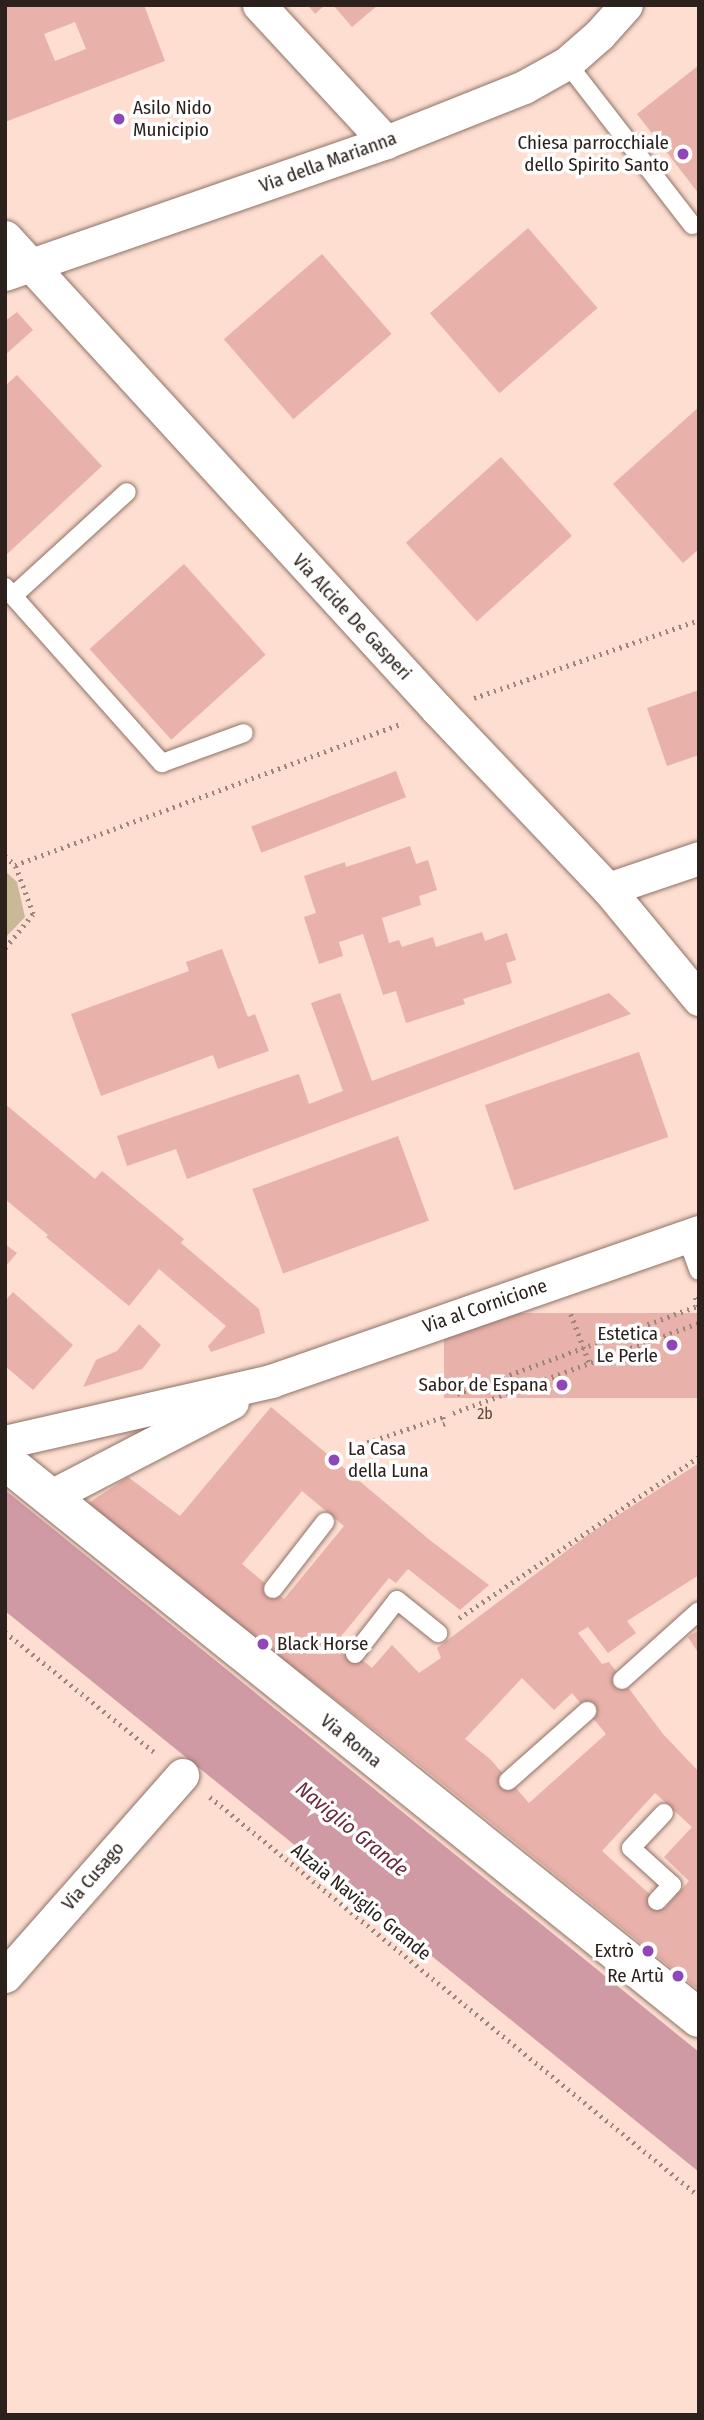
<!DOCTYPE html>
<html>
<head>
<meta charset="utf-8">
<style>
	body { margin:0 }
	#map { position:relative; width:704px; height:2420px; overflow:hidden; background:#fdded0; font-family:"Fira Sans Condensed",sans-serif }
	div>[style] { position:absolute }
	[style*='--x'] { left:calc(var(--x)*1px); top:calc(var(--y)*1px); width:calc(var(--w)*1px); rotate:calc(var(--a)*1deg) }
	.green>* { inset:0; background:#cab897 }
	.water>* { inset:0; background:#d09aa4 }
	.building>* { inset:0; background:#e8b1aa; transform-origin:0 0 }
	.path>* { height:4.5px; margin-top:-2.25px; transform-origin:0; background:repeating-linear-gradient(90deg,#9b867c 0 2px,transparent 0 7px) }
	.roads { filter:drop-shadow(0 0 2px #8e7266) drop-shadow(0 0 2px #8e7266) }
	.service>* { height:18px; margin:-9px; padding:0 9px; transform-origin:9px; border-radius:9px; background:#fff }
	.minor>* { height:33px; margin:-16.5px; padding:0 16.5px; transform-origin:16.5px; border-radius:16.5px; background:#fff }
	.tertiary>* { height:38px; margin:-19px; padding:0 19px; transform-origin:19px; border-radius:19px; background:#fff }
	.dots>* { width:19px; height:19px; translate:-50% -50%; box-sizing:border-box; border:4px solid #fff; border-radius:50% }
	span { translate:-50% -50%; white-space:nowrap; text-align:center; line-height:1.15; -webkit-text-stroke:7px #fff; paint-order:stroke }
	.number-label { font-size:16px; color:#5b4540 }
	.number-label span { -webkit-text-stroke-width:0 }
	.poi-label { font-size:19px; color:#2c211c }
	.left { translate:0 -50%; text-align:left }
	.right { translate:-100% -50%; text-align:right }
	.street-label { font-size:19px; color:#2c211c }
	.water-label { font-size:21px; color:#6c2a3a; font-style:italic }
	.frame { position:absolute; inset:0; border:7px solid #2c211c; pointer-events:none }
</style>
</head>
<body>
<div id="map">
	<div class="green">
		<div style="clip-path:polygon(5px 871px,17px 882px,25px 917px,5px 938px)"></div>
	</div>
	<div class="water">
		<div style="clip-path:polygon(5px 1490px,699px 2052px,699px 2172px,5px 1611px)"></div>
	</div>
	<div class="building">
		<div style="clip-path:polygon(evenodd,5px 5px,144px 5px,165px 61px,5px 122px,5px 5px,75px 22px,86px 49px,55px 61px,44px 34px,75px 22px)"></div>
		<div style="clip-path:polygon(308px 5px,325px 5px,315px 14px)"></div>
		<div style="clip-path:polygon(333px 5px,378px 5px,352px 27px)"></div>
		<div style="clip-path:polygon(699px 65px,699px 194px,637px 114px)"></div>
		<div style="left:528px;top:228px;width:106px;height:130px;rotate:49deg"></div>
		<div style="left:322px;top:254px;width:106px;height:130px;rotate:49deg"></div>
		<div style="clip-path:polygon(17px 312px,33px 330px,5px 355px,5px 321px)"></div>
		<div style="clip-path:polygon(17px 375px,102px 466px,5px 556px,5px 386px)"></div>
		<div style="clip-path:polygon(699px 407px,699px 549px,683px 563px,613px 484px)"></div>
		<div style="left:501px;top:457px;width:106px;height:128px;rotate:48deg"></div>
		<div style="left:184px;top:564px;width:122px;height:127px;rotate:48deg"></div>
		<div style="clip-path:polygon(699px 690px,699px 755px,667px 766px,647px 708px)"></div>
		<div style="left:396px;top:771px;width:28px;height:155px;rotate:69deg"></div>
		<div style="clip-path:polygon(410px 846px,416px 864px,428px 860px,437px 890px,419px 896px,421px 905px,382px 918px,389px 943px,399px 940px,402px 947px,433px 937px,436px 947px,482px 932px,485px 941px,507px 933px,516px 960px,506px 963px,512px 983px,463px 999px,465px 1004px,406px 1023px,396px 991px,383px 995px,363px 934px,339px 942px,343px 956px,319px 964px,304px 917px,316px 913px,304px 876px,345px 862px,346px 867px)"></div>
		<div style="clip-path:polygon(222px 949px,248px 1017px,255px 1014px,269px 1051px,218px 1069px,213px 1055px,101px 1096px,71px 1014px,189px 971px,186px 962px)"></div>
		<div style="clip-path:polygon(340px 993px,372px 1081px,609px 993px,631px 1014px,187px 1179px,176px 1149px,127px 1166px,117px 1136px,299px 1074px,309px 1104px,343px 1091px,311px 1003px)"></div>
		<div style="left:639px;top:1052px;width:90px;height:163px;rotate:71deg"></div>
		<div style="clip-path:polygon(5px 1104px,95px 1179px,102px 1171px,184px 1239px,181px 1243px,259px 1309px,265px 1333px,211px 1352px,208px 1346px,226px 1326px,159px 1269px,129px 1306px,46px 1237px,48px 1235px,5px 1199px)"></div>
		<div style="left:398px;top:1136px;width:90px;height:155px;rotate:70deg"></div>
		<div style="clip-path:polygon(5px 1244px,17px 1253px,5px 1267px)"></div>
		<div style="clip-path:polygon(13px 1292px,73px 1345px,33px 1390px,5px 1366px,5px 1301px)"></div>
		<div style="left:699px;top:1313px;width:85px;height:255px;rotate:90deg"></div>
		<div style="clip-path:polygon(139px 1324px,161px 1345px,142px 1369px,83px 1387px,96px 1360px,117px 1351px)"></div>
		<div style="clip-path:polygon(evenodd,271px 1407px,431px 1541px,489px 1585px,460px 1610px,408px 1569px,396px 1583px,389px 1578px,338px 1640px,372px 1668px,392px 1645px,419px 1673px,441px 1658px,437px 1648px,589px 1534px,699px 1463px,699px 1575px,627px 1621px,636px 1633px,608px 1653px,588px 1627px,578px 1633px,602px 1664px,609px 1662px,663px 1734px,699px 1772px,699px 1990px,393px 1744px,84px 1506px,128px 1477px,180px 1516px,271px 1407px,302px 1491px,344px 1526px,284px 1599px,242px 1564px,302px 1491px,271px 1407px,522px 1678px,554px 1710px,572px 1693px,606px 1734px,529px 1803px,490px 1759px,465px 1739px,522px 1678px,271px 1407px,655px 1793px,692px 1827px,664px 1857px,689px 1881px,665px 1908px,602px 1851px,655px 1793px)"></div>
		<div style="clip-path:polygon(699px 1630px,699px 1654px,688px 1637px)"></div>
	</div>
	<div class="path">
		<div style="--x:474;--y:698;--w:238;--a:-19.1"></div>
		<div style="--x:5;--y:856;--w:13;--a:42"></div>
		<div style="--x:5;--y:948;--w:44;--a:-50.5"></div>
		<div style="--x:33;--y:914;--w:52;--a:-110.2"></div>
		<div style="--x:15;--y:865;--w:413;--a:-20.1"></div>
		<div style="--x:571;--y:1314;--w:51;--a:69.4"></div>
		<div style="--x:457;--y:1394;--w:257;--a:-20.1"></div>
		<div style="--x:698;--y:1306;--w:9;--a:-108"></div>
		<div style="--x:453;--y:1413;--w:262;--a:-20.1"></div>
		<div style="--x:355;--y:1451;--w:4;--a:-104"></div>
		<div style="--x:354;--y:1447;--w:94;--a:-18.6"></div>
		<div style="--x:443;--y:1417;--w:7;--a:74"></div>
		<div style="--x:445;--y:1424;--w:5;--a:158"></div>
		<div style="--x:459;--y:1618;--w:289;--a:-33.9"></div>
		<div style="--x:5;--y:1632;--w:191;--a:38.8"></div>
		<div style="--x:210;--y:1797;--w:631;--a:39.21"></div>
	</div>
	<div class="roads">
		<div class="service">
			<div style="--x:567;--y:63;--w:205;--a:52.3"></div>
			<div style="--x:5;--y:587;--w:236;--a:48.3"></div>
			<div style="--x:162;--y:763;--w:87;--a:-20.1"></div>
			<div style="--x:13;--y:596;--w:154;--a:-42.4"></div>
			<div style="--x:686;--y:1236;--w:37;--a:70"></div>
			<div style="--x:273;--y:1589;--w:85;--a:-52.2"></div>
			<div style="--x:355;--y:1654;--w:68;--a:-52.1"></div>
			<div style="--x:397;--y:1600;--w:53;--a:38.8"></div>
			<div style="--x:622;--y:1680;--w:103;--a:-41.9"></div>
			<div style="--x:508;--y:1781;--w:106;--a:-41.5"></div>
			<div style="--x:657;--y:1901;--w:22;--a:-47"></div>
			<div style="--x:672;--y:1885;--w:55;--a:-137.9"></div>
			<div style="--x:631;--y:1848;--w:48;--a:-46.7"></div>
		</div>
		<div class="minor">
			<div style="--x:259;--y:5;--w:187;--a:47.2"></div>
			<div style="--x:5;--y:237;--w:641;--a:47.53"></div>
			<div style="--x:438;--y:710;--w:247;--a:46.5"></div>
			<div style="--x:608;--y:889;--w:143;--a:50.4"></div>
			<div style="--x:5;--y:274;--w:403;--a:-19.1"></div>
			<div style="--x:386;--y:142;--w:149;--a:-21.7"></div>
			<div style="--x:524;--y:87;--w:49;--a:-29.2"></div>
			<div style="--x:567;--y:63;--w:43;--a:-41.2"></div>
			<div style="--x:599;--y:35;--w:40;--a:-48"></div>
			<div style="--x:608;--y:889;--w:96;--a:-18.8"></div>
			<div style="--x:5;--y:1442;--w:273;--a:-12.9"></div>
			<div style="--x:271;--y:1381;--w:453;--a:-19.2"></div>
			<div style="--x:49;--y:1497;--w:206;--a:-27.4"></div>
			<div style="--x:5;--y:1976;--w:268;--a:-48.6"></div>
		</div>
		<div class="tertiary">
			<div style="--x:5;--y:1461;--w:890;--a:38.75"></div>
		</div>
	</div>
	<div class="dots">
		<div style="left:119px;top:119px;background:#8f46b9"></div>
		<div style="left:683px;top:154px;background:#8f46b9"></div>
		<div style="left:672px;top:1345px;background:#8f46b9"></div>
		<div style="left:562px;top:1385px;background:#8f46b9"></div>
		<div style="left:334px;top:1460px;background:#8f46b9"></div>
		<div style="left:263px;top:1644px;background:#8f46b9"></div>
		<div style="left:648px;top:1951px;background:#8f46b9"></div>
		<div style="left:678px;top:1976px;background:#8f46b9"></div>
	</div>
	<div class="number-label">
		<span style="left:485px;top:1414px">2b</span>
	</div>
	<div class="poi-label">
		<span class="left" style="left:133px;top:119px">Asilo Nido<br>Municipio</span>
		<span class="right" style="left:669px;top:154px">Chiesa parrocchiale<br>dello Spirito Santo</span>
		<span class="right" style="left:658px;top:1345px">Estetica<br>Le Perle</span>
		<span class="right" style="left:548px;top:1385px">Sabor de Espana</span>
		<span class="left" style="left:348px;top:1460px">La Casa<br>della Luna</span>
		<span class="left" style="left:277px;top:1644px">Black Horse</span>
		<span class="right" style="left:634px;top:1951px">Extrò</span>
		<span class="right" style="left:664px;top:1976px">Re Artù</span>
	</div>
	<div class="street-label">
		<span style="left:328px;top:162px;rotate:-20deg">Via della Marianna</span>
		<span style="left:352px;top:617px;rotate:47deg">Via Alcide De Gasperi</span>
		<span style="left:485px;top:1306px;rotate:-19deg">Via al Cornicione</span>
		<span style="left:351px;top:1741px;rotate:39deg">Via Roma</span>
		<span style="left:93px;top:1876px;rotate:-49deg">Via Cusago</span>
		<span style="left:361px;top:1902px;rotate:39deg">Alzaia Naviglio Grande</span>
	</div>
	<div class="water-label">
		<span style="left:352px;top:1829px;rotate:39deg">Naviglio Grande</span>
	</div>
	<div class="frame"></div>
</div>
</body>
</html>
